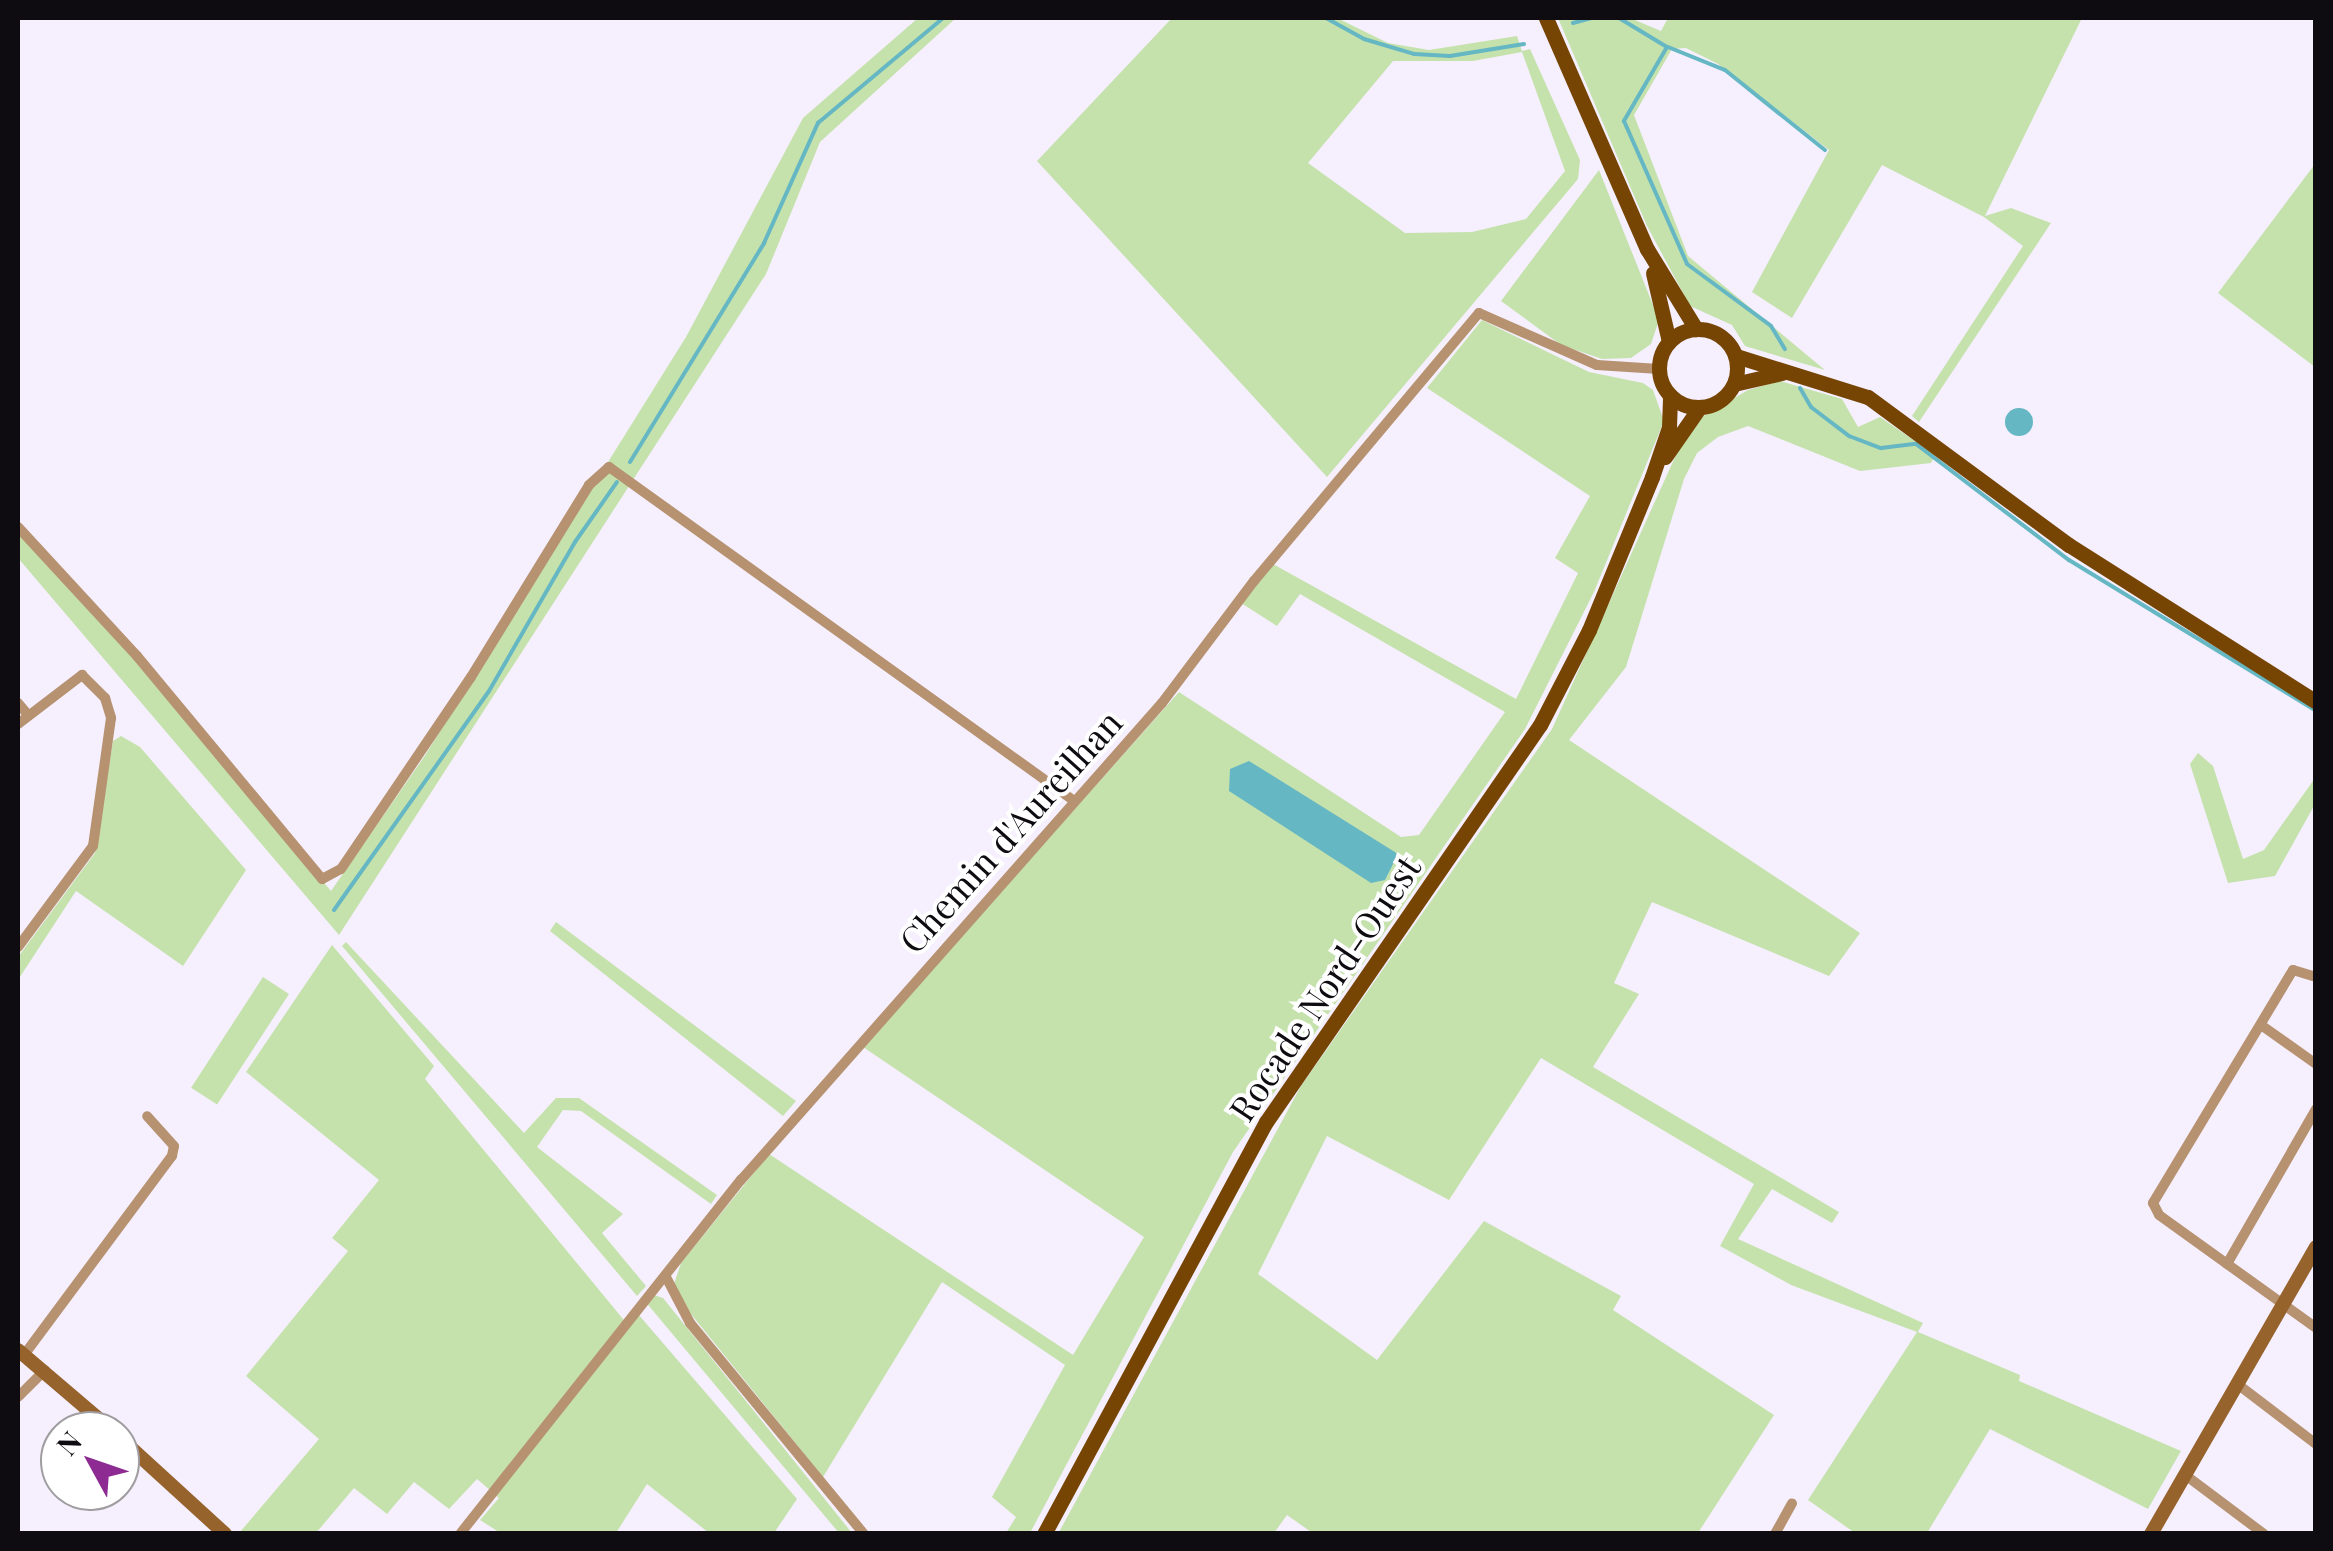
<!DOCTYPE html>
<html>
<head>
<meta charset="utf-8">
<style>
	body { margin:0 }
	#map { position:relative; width:2333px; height:1551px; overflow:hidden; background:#f6effe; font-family:"Playfair Display",serif }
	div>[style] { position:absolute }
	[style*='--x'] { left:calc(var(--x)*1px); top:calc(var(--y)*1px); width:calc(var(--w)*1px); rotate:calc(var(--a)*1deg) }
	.green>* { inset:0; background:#c5e2ad; transform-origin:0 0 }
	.water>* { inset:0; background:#65b7c3 }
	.round { border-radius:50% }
	.stream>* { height:4px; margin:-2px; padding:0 2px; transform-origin:2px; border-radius:2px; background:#65b7c3 }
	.street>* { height:10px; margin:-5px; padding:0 5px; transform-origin:5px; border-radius:5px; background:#b69270 }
	.secondary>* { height:14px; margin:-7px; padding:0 7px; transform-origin:7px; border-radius:7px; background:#96632c }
	.primary>* { height:15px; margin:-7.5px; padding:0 7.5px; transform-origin:7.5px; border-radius:7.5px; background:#764504 }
	.primary>.ring { margin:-7.5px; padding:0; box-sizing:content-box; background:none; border:15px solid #764504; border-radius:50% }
	span { translate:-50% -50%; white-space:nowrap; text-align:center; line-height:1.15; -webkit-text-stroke:8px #fff; paint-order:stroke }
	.street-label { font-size:35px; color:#0e0b11 }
	.frame { position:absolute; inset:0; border:20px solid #0e0b11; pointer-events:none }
	.north { position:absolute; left:40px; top:1411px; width:100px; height:100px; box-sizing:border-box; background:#fff; border:2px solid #9f9da0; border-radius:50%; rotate:310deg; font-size:28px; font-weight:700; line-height:40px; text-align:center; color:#0e0b11 }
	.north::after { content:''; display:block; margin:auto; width:35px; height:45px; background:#8d2b93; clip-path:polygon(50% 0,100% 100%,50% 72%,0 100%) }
</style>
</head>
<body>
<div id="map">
	<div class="green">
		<div style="clip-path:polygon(918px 18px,956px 18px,820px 142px,766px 274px,339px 935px,18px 558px,18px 521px,331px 891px,424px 757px,686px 337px,803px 118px)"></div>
		<div style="clip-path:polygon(evenodd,1172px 18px,1337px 18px,1388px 43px,1429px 50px,1517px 36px,1522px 51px,1530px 49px,1580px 160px,1578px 179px,1327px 477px,1037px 161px,1172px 18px,1522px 52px,1565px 171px,1526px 219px,1472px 232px,1405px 233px,1308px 163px,1393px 61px,1473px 61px,1522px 52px)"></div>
		<div style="clip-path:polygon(1558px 18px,1630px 18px,1661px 31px,1668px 18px,2082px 18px,1985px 216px,2011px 208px,2051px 223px,1919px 422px,1912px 416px,2023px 246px,1984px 217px,1882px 165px,1792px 318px,1752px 292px,1829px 150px,1718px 64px,1686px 48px,1672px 49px,1634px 115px,1688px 256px,1825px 370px,1745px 346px,1732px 325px,1690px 306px,1647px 226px)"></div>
		<div style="clip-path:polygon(2315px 164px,2315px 367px,2218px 293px)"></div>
		<div style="clip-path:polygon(1599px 170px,1659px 320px,1651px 344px,1631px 358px,1602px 359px,1561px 345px,1501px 301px)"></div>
		<div style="clip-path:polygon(1482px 320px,1589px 372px,1643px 383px,1653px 390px,1664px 421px,1594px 592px,1525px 729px,1233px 1152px,1030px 1533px,1006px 1533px,1016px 1517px,992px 1497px,1065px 1365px,942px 1282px,823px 1477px,678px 1298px,673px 1287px,681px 1263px,769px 1154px,1073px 1355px,1144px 1237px,863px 1047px,1179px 692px,1401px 837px,1419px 835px,1505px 712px,1300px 594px,1277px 626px,1241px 603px,1273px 564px,1516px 699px,1578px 573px,1555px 558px,1590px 496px,1427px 388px)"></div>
		<div style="clip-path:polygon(1780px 381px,1842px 399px,1858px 427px,1880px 417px,1935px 455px,1931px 463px,1860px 471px,1748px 426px,1718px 437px,1697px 453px,1684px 479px,1626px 667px,1569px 740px,1860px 933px,1829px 976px,1652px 902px,1614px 983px,1639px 994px,1593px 1067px,1839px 1212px,1832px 1223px,1772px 1189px,1738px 1239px,1923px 1323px,1918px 1332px,2020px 1375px,2019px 1381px,2181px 1451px,2148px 1509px,1990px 1429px,1927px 1533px,1855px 1533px,1808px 1500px,1917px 1332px,1791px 1285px,1720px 1246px,1754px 1184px,1541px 1058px,1449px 1200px,1327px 1136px,1258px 1274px,1377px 1360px,1484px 1221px,1621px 1296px,1613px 1310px,1774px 1415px,1698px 1533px,1314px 1534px,1287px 1515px,1274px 1533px,1058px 1534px,1301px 1086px,1552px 729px,1690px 424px,1748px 390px)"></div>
		<div style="clip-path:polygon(121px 736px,140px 747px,246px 870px,183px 966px,76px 891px,18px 980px,18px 957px,95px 853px,113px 741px)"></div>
		<div style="clip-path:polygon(2198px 753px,2213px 766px,2243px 859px,2264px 850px,2315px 778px,2315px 804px,2275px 876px,2228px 883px,2190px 764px)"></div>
		<div style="clip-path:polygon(556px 922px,796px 1101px,783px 1116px,550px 931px)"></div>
		<div style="clip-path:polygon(346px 942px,524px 1133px,556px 1098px,579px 1098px,717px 1195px,711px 1204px,581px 1111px,563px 1110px,537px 1147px,623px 1214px,602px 1233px,646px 1286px,637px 1296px,342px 946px)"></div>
		<div style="clip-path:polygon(332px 945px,434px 1066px,425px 1079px,628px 1325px,638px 1314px,797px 1499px,774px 1533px,709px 1533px,647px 1484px,616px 1533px,502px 1534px,480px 1520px,499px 1498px,477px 1479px,449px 1509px,414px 1482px,387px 1514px,354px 1488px,316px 1533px,240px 1532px,319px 1439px,246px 1376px,348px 1251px,332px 1238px,379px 1180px,246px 1072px)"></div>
		<div style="left:263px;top:977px;width:31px;height:132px;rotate:33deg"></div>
		<div style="clip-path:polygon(654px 1295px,663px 1298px,852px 1533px,839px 1533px,644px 1300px)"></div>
	</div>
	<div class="water">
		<div class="round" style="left:2005px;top:408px;width:28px;height:28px"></div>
		<div style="clip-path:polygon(1249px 761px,1398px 854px,1385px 880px,1371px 883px,1229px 791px,1230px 769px)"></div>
	</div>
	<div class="stream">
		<div style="--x:1326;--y:18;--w:43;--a:28.9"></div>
		<div style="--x:1364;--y:39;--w:52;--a:16.7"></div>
		<div style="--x:1414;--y:54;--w:36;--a:3"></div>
		<div style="--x:1450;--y:56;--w:75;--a:-9.2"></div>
		<div style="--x:1619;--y:18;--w:56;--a:31.1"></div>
		<div style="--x:1667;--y:47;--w:86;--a:120.2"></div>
		<div style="--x:1624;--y:121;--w:156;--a:66.2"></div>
		<div style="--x:1687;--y:264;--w:104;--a:36.4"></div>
		<div style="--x:1771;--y:326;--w:27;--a:59"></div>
		<div style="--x:1573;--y:23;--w:20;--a:-15"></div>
		<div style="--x:1668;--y:47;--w:61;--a:22"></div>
		<div style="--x:1725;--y:70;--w:128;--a:38.7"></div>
		<div style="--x:1800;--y:388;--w:22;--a:60"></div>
		<div style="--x:1811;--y:407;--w:48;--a:37.3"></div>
		<div style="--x:1849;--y:436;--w:34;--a:21"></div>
		<div style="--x:1881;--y:448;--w:35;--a:-7"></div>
		<div style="--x:1916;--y:444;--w:192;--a:37.2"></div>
		<div style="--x:2069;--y:560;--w:289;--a:31.4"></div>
		<div style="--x:630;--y:462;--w:257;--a:-58.5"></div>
		<div style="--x:764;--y:243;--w:132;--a:-65.8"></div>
		<div style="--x:818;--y:123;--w:163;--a:-40"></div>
		<div style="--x:334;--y:910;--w:268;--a:-54.7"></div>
		<div style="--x:489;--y:691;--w:172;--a:-60"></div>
		<div style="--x:575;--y:542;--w:73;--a:-55"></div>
	</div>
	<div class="street">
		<div style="--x:18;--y:527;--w:176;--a:47.3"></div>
		<div style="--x:137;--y:656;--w:290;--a:50.3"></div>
		<div style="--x:322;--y:879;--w:21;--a:-28"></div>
		<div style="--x:341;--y:869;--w:232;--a:-55.9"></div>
		<div style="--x:471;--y:677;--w:225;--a:-58.4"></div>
		<div style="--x:589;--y:485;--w:27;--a:-42"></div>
		<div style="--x:609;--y:467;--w:571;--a:35.67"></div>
		<div style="--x:18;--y:703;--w:16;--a:50"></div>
		<div style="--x:18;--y:724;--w:81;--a:-37.4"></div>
		<div style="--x:82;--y:675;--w:33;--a:45"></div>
		<div style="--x:105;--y:698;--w:21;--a:73"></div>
		<div style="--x:111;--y:718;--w:129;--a:98"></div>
		<div style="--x:93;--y:846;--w:126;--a:126.6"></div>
		<div style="--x:2316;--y:977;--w:24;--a:-163"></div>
		<div style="--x:2293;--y:970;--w:272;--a:121"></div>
		<div style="--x:2153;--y:1203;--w:13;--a:63"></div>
		<div style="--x:2159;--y:1215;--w:193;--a:35.7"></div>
		<div style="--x:2261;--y:1025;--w:67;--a:35.3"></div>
		<div style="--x:2227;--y:1264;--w:179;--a:-60.1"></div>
		<div style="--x:666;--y:1277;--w:52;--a:62.4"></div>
		<div style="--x:690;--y:1323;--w:273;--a:50.5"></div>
		<div style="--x:24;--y:1355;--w:248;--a:-53.4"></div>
		<div style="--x:172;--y:1156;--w:10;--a:-79"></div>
		<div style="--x:174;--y:1146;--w:40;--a:-132"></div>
		<div style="--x:2236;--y:1383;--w:101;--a:37.3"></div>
		<div style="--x:18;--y:1397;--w:38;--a:-45"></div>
		<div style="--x:2184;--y:1474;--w:100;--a:36.9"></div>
		<div style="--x:460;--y:1534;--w:452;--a:-51.6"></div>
		<div style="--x:741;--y:1180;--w:636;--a:-48.57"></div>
		<div style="--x:1162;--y:703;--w:153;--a:-53"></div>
		<div style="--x:1254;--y:581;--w:350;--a:-50"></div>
		<div style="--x:1479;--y:313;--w:129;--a:23.8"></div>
		<div style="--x:1597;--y:365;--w:62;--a:3.7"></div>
		<div style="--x:1775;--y:1534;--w:35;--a:-61"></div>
	</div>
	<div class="secondary">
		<div style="--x:18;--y:1350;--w:125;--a:40.5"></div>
		<div style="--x:120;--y:1438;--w:142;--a:42.4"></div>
		<div style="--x:2151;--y:1534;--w:331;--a:-60.1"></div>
	</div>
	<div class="primary">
		<div style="--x:1546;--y:18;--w:252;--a:66.4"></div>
		<div style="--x:1647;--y:249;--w:94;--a:58.5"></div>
		<div style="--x:1653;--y:273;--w:71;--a:76.9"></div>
		<div class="ring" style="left:1659px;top:329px;width:63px;height:63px"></div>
		<div style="--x:1736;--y:356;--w:138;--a:17.3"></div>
		<div style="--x:1868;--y:397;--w:250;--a:36.4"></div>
		<div style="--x:2069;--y:545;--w:293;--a:32.4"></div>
		<div style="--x:1734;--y:384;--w:49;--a:-12.9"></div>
		<div style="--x:1665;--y:457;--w:60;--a:-55.2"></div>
		<div style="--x:1044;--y:1534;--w:468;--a:-61.7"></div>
		<div style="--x:1266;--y:1122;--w:482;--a:-55.4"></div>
		<div style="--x:1540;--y:725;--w:107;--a:-62.7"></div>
		<div style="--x:1589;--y:630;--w:165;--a:-67.6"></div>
		<div style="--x:1652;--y:477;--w:53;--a:-71.2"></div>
		<div style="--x:1669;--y:427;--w:32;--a:-88"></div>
	</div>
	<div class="street-label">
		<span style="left:1010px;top:831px;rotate:-48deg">Chemin d'Aureilhan</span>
		<span style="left:1324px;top:988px;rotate:-56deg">Rocade Nord-Ouest</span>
	</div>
	<div class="frame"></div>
	<div class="north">N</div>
</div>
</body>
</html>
